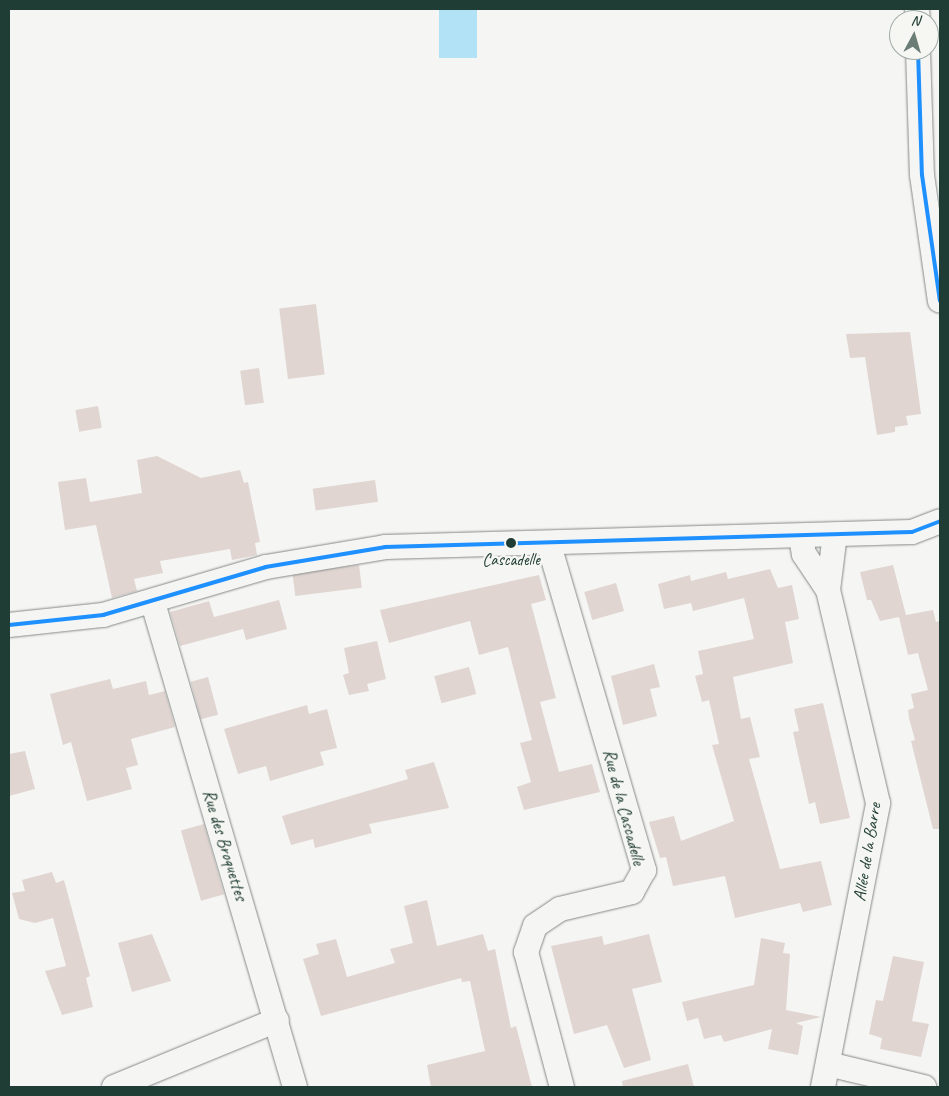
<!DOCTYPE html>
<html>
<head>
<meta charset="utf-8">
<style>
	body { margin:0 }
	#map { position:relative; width:949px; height:1096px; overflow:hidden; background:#f5f5f3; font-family:Caveat,sans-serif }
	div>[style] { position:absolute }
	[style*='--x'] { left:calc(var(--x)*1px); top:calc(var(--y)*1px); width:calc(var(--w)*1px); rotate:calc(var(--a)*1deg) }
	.water>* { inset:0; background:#b2e2f6; transform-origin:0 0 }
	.building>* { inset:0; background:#e0d5d1; transform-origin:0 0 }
	.roads { filter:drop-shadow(0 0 1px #858a88) drop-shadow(0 0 1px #858a88) }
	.minor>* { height:24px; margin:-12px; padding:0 12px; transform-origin:12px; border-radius:12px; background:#f5f5f3 }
	.bus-1>* { height:4px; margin:-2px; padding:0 2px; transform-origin:2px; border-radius:2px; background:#1e90ff }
	.dots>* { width:14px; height:14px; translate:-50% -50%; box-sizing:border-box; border:2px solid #f6f6f2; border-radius:50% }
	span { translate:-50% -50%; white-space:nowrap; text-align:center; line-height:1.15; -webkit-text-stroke:4.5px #f6f6f2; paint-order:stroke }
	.bus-label { font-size:17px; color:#1f3d34 }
	.street-label { font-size:18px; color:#1f3d34 }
	.frame { position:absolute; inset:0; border:10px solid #1f3d34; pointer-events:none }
	.north { position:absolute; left:889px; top:10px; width:50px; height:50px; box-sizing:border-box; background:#f6f6f2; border:1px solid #a0aca6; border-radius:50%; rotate:6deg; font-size:14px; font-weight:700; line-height:20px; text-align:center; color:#1f3d34 }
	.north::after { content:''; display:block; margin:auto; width:18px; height:22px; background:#6a7d77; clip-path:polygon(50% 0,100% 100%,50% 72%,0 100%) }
</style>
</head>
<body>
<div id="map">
	<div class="water">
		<div style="left:439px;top:9px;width:38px;height:49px"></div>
	</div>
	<div class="building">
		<div style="left:316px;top:304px;width:71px;height:37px;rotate:83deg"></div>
		<div style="clip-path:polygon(910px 332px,921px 414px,906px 416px,908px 425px,895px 427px,895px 432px,877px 435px,865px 357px,850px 358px,846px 334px)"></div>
		<div style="left:259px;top:368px;width:35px;height:19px;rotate:82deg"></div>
		<div style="left:98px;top:406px;width:22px;height:23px;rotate:80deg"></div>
		<div style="clip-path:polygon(157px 456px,201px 478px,240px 470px,244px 483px,248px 482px,260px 542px,255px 543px,257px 555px,232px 560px,230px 549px,160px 561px,163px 573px,134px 579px,137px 591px,112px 598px,96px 525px,65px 530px,58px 482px,86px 478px,90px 502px,142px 493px,137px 460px)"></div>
		<div style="left:375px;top:480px;width:22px;height:63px;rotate:82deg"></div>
		<div style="left:359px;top:565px;width:23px;height:67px;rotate:83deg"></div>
		<div style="clip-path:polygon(893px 565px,906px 615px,933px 610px,936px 622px,940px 621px,940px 829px,933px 829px,911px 741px,915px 740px,909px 718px,908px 710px,914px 708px,911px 694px,928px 690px,918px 653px,908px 655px,899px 617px,880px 621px,871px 600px,867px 600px,860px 572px)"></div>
		<div style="clip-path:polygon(770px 569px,778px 588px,792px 585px,799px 619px,785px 622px,793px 663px,733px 677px,741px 719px,750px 717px,760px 757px,749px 759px,780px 869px,821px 861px,832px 905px,803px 912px,800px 903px,735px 918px,725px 876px,673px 886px,666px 857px,660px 858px,649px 822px,674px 816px,681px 841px,734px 821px,712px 745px,719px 744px,709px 700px,702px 702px,695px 676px,703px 674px,698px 651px,754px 639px,744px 598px,693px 611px,691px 603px,664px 609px,658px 584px,690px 575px,691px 581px,726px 572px,728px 579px)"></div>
		<div style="clip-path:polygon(539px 575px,546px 600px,531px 604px,533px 611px,556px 698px,540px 702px,559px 772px,592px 764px,600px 792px,524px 810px,517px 787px,531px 782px,520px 743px,532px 740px,508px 647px,479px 655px,470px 621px,389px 643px,380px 610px)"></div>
		<div style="left:616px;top:583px;width:29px;height:33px;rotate:74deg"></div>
		<div style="clip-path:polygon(279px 600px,287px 629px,246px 640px,243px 629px,180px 646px,170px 612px,209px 601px,214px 617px)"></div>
		<div style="clip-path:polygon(377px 641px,386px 679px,367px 684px,369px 691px,349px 695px,343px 675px,349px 673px,344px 648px)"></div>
		<div style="clip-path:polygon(654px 664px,660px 687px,650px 689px,657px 716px,623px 725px,611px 676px)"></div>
		<div style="left:469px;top:667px;width:28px;height:36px;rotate:75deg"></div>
		<div style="left:208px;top:677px;width:39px;height:18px;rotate:75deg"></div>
		<div style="clip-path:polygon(110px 679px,113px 689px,146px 681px,149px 695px,165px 691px,175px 727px,131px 739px,138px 765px,126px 768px,132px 789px,87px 801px,71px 742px,63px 745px,50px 694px)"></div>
		<div style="clip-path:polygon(823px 703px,850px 818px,820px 824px,815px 802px,809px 804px,793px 732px,799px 731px,794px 709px)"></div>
		<div style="clip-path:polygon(307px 705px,309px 714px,327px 709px,337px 748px,320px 752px,324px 765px,270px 781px,266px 766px,238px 774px,224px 729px)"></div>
		<div style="clip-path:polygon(25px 751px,35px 789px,9px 796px,9px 754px)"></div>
		<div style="clip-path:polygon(434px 762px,449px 808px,369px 824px,372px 833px,315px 848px,313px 839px,291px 845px,282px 816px,408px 779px,405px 770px)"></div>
		<div style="left:204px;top:824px;width:73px;height:24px;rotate:74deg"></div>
		<div style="clip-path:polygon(52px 872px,56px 883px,64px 880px,90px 976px,86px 978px,93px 1007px,62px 1015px,45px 971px,66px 966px,53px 918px,35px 923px,19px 919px,12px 893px,25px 891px,22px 880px)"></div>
		<div style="clip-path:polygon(427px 900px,437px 946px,483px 934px,488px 951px,495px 949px,511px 1028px,516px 1026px,532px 1087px,431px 1087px,427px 1065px,485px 1051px,470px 981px,462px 982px,461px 978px,321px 1016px,303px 959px,319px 954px,316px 944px,336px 939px,347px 977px,395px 963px,390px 949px,413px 943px,404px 906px)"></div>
		<div style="clip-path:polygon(152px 934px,171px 981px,132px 992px,118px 943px)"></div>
		<div style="clip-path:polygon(649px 934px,662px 982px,632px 989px,651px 1060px,624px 1068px,607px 1025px,574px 1034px,551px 946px,602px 936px,604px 945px)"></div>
		<div style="clip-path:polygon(761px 938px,785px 943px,783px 953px,790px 954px,786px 1010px,821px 1017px,796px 1023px,803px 1026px,798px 1055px,768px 1049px,772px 1029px,724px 1042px,721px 1035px,704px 1039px,698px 1018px,687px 1021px,682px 1002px,754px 985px)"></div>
		<div style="clip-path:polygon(893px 956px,924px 962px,912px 1021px,929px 1024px,921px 1057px,880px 1049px,882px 1038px,869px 1034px,876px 1000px,883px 1001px)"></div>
		<div style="clip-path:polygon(688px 1064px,694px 1087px,623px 1087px,622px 1081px)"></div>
	</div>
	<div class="roads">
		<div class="minor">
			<div style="--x:917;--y:9;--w:11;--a:85"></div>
			<div style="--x:918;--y:50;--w:125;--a:88.2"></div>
			<div style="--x:922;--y:175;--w:127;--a:81.9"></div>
			<div style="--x:801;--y:536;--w:18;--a:81"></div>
			<div style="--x:804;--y:554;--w:43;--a:56.3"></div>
			<div style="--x:828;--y:590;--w:56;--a:-82.9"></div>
			<div style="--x:549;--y:545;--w:339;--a:73.7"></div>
			<div style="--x:644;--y:870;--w:25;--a:119"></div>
			<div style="--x:632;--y:892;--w:74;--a:166.7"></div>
			<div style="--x:560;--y:909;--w:30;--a:146"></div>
			<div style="--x:535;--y:926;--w:28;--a:109"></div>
			<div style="--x:526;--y:952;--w:140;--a:75.1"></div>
			<div style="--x:153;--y:603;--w:504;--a:73.65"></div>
			<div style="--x:9;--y:625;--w:95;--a:-6.1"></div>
			<div style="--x:103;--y:615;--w:170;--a:-16.4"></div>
			<div style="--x:266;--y:567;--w:121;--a:-9.5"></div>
			<div style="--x:385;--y:547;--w:527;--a:-1.63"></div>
			<div style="--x:912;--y:532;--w:30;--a:-21"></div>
			<div style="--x:828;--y:1064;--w:99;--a:13.5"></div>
			<div style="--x:114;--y:1087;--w:176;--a:-22.3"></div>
			<div style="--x:823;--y:1087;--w:289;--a:-79"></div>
			<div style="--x:878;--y:803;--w:219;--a:-103.2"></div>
		</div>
	</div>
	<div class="bus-1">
		<div style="--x:918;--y:50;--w:125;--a:88.2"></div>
		<div style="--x:922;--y:175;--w:127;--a:81.9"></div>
		<div style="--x:9;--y:625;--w:95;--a:-6.1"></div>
		<div style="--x:103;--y:615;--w:170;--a:-16.4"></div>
		<div style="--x:266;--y:567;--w:121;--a:-9.5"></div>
		<div style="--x:385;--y:547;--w:527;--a:-1.63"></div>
		<div style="--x:912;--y:532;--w:30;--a:-21"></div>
	</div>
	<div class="dots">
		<div style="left:511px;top:543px;background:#1f3d34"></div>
	</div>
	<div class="bus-label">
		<span style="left:511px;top:560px">Cascadelle</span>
	</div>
	<div class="street-label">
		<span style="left:624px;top:807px;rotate:75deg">Rue de la Cascadelle</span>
		<span style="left:225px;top:845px;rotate:73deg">Rue des Broquettes</span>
		<span style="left:867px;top:852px;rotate:-81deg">Allée de la Barre</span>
	</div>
	<div class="frame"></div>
	<div class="north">N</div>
</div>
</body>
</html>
